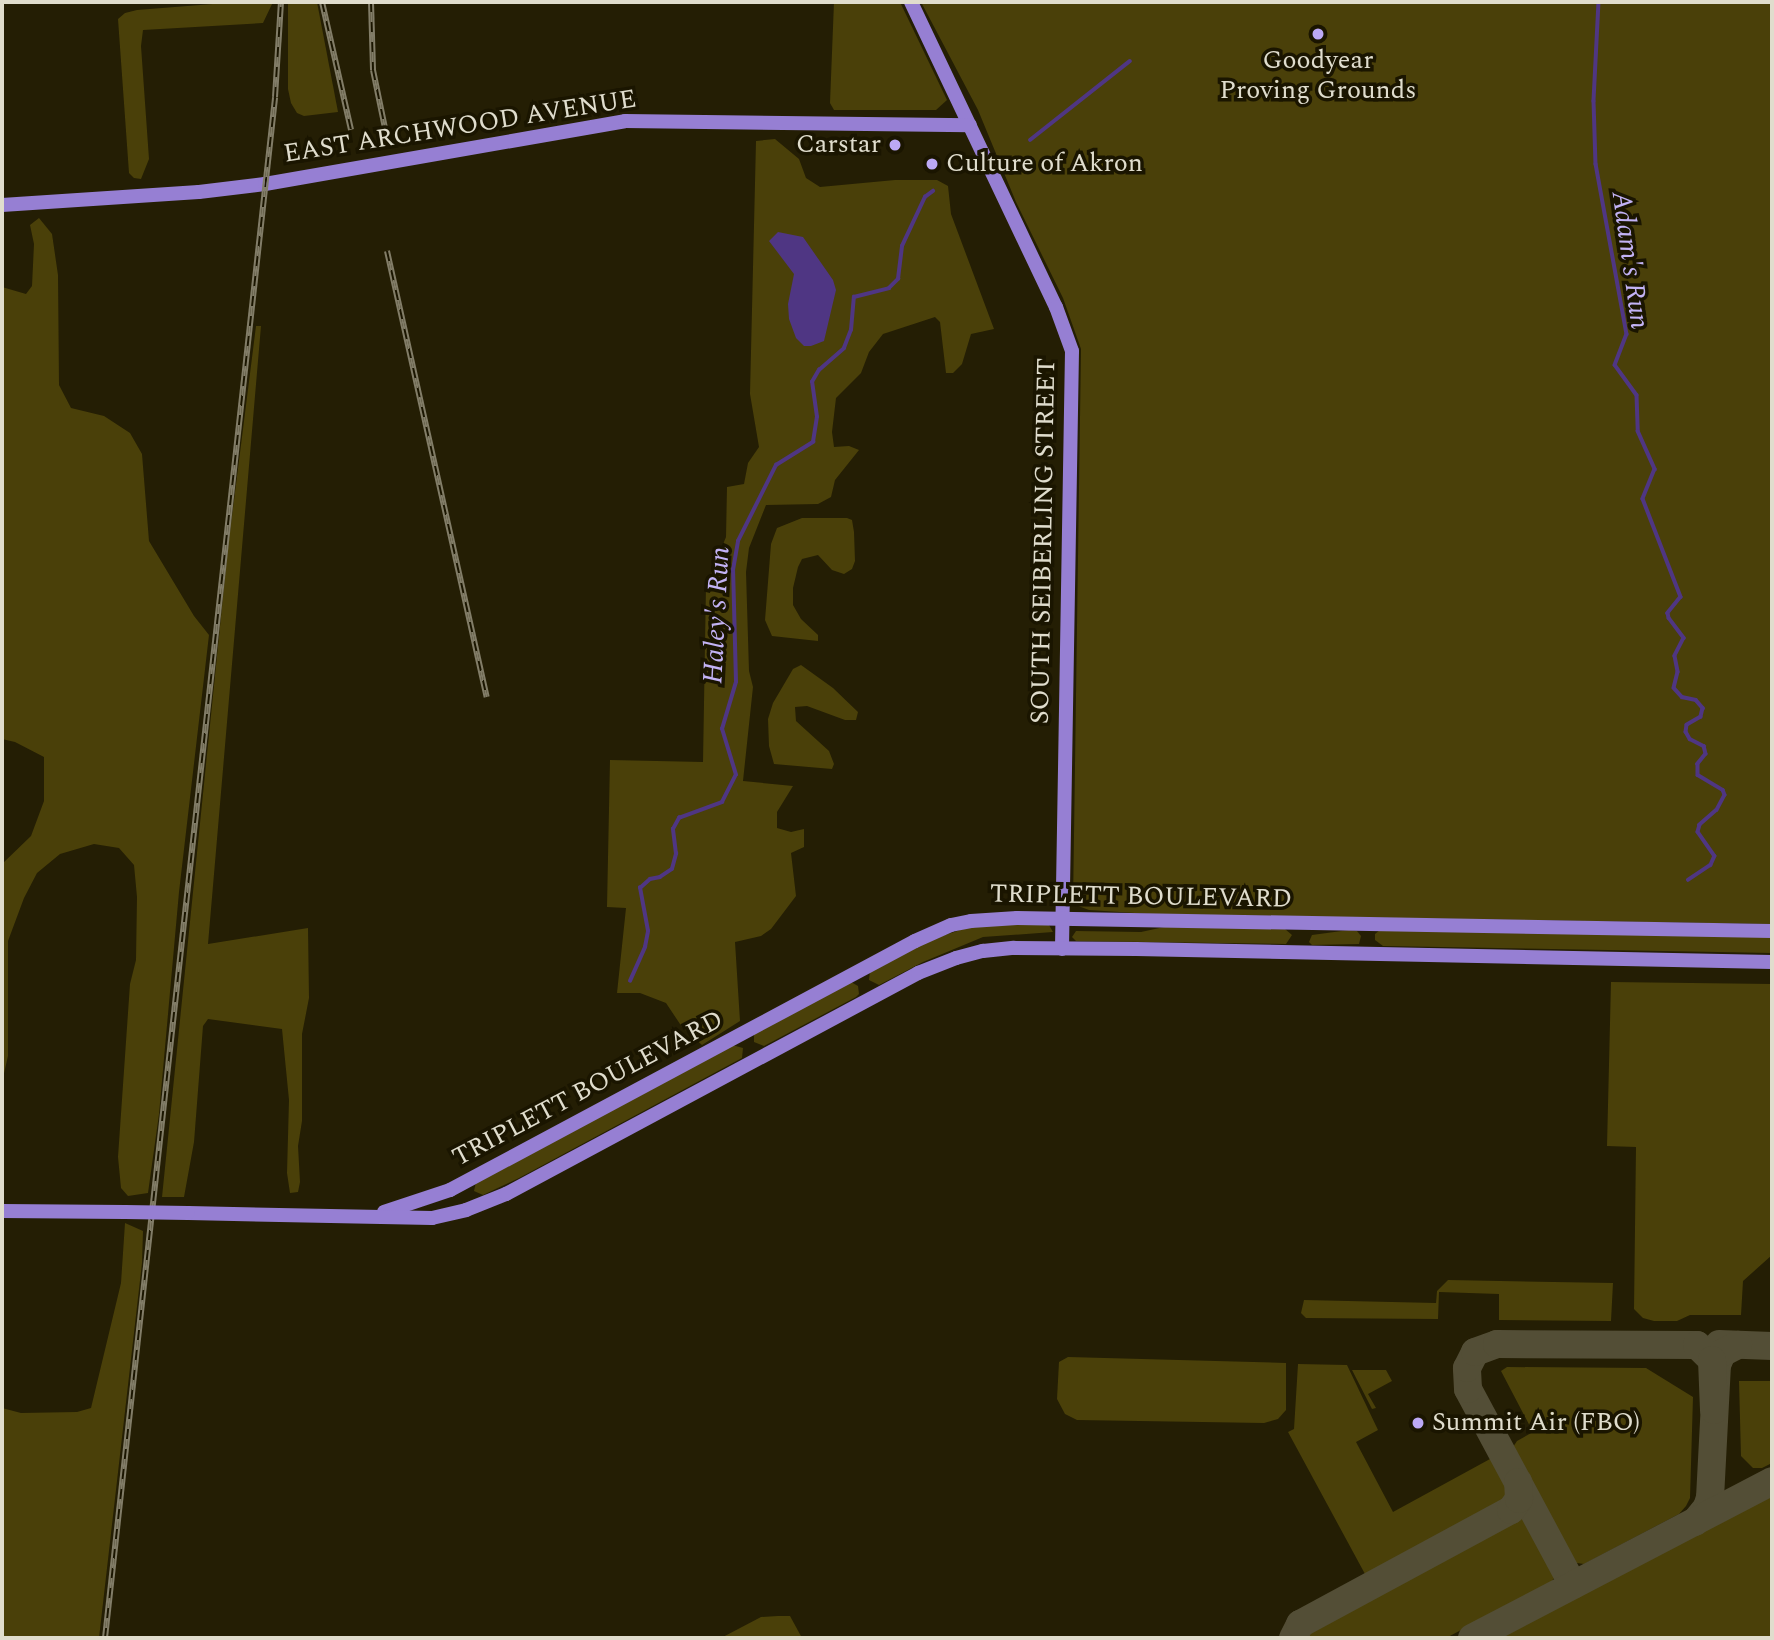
<!DOCTYPE html>
<html>
<head>
<meta charset="utf-8">
<style>
	body { margin:0 }
	#map { position:relative; width:1774px; height:1640px; overflow:hidden; background:#241e04; font-family:Spectral,serif }
	div>[style] { position:absolute }
	[style*='--x'] { left:calc(var(--x)*1px); top:calc(var(--y)*1px); width:calc(var(--w)*1px); rotate:calc(var(--a)*1deg) }
	.green>* { inset:0; background:#4a4009 }
	.water>* { inset:0; background:#4f3683 }
	.stream>* { height:3.5px; margin:-1.75px; padding:0 1.75px; transform-origin:1.75px; border-radius:1.75px; background:#4f3683 }
	.taxiway>* { height:28px; margin:-14px; padding:0 14px; transform-origin:14px; border-radius:14px; background:#534e36 }
	.secondary>* { height:14px; margin:-7px; padding:0 7px; transform-origin:7px; border-radius:7px; background:#967fd3 }
	.rail>* { height:6px; margin-top:-3px; transform-origin:0; background:repeating-linear-gradient(90deg,#1a1500 0 10px,#827d68 0 20px); box-sizing:border-box; border-block:2px solid #827d68 }
	.secondary-bridge>* { height:14px; margin:-7px; padding:0 7px; transform-origin:7px; border-radius:7px; background:#967fd3 }
	.dots>* { width:19px; height:19px; translate:-50% -50%; box-sizing:border-box; border:4px solid #1a1500; border-radius:50% }
	span { translate:-50% -50%; white-space:nowrap; text-align:center; line-height:1.15; -webkit-text-stroke:7px #1a1500; paint-order:stroke }
	.poi-label { font-size:26px; color:#e0ddcd }
	.right { translate:-100% -50%; text-align:right }
	.left { translate:0 -50%; text-align:left }
	.street-label { font-size:26px; color:#e0ddcd }
	.water-label { font-size:28px; color:#c3b3f5; font-style:italic }
	.frame { position:absolute; inset:0; border:4px solid #e0ddcd; pointer-events:none }
</style>
</head>
<body>
<div id="map">
	<div class="green">
		<div style="clip-path:polygon(238px 2px,273px 2px,263px 23px,143px 30px,141px 46px,149px 159px,141px 179px,134px 178px,129px 173px,118px 19px,125px 13px,137px 10px)"></div>
		<div style="clip-path:polygon(288px 2px,317px 2px,338px 112px,304px 116px,297px 113px,291px 103px,288px 89px)"></div>
		<div style="clip-path:polygon(834px 2px,900px 2px,947px 100px,936px 110px,834px 110px,830px 103px)"></div>
		<div style="clip-path:polygon(921px 2px,1772px 2px,1772px 924px,1150px 914px,1089px 910px,1073px 904px,1081px 349px,1063px 298px,1016px 202px,978px 110px)"></div>
		<div style="clip-path:polygon(775px 139px,799px 159px,806px 178px,820px 187px,895px 180px,937px 180px,948px 186px,951px 214px,994px 329px,971px 334px,962px 364px,953px 373px,946px 373px,940px 322px,935px 317px,883px 334px,869px 352px,861px 373px,836px 398px,832px 432px,834px 447px,849px 446px,859px 450px,835px 480px,831px 497px,818px 504px,766px 505px,749px 548px,746px 572px,749px 671px,753px 687px,743px 781px,793px 786px,777px 812px,777px 828px,791px 832px,804px 829px,804px 847px,791px 853px,796px 896px,771px 929px,761px 936px,735px 942px,740px 1021px,702px 1045px,682px 1027px,666px 1003px,640px 993px,617px 993px,626px 908px,607px 907px,610px 760px,703px 762px,706px 585px,726px 537px,727px 487px,744px 484px,748px 463px,759px 447px,750px 394px,756px 141px)"></div>
		<div style="clip-path:polygon(39px 218px,52px 234px,58px 275px,59px 385px,71px 408px,104px 416px,130px 433px,142px 454px,149px 541px,194px 616px,209px 635px,179px 892px,159px 1114px,148px 1193px,128px 1196px,121px 1188px,118px 1157px,130px 984px,136px 960px,137px 897px,134px 865px,119px 848px,94px 844px,60px 854px,37px 873px,24px 898px,8px 941px,8px 1056px,2px 1082px,2px 864px,31px 836px,44px 801px,44px 757px,15px 742px,2px 739px,2px 287px,26px 294px,32px 286px,34px 244px,30px 225px)"></div>
		<div style="clip-path:polygon(256px 326px,261px 326px,208px 944px,308px 928px,309px 998px,302px 1034px,302px 1121px,298px 1146px,300px 1182px,298px 1192px,290px 1193px,287px 1173px,289px 1100px,282px 1029px,208px 1019px,203px 1026px,194px 1142px,184px 1197px,162px 1197px,228px 548px)"></div>
		<div style="clip-path:polygon(802px 518px,847px 518px,852px 520px,854px 532px,855px 561px,852px 569px,844px 574px,832px 570px,818px 555px,802px 559px,798px 567px,793px 588px,793px 605px,801px 619px,818px 635px,818px 641px,772px 636px,765px 620px,771px 544px,777px 528px)"></div>
		<div style="clip-path:polygon(801px 665px,833px 688px,858px 712px,856px 720px,845px 720px,807px 706px,795px 707px,796px 721px,829px 751px,834px 764px,832px 769px,774px 764px,769px 746px,768px 719px,773px 703px,793px 669px)"></div>
		<div style="clip-path:polygon(1005px 924px,1049px 925px,1053px 932px,983px 937px,923px 962px,879px 985px,869px 980px,870px 971px,926px 941px,973px 926px)"></div>
		<div style="clip-path:polygon(1164px 927px,1285px 929px,1292px 935px,1286px 944px,1076px 941px,1072px 937px,1076px 931px,1141px 932px)"></div>
		<div style="clip-path:polygon(1349px 930px,1357px 931px,1361px 936px,1359px 944px,1312px 945px,1309px 942px,1312px 935px)"></div>
		<div style="clip-path:polygon(1380px 930px,1772px 937px,1772px 953px,1383px 946px,1375px 940px,1375px 934px)"></div>
		<div style="clip-path:polygon(851px 982px,858px 986px,859px 994px,856px 997px,764px 1046px,754px 1042px,754px 1034px)"></div>
		<div style="clip-path:polygon(1611px 982px,1772px 984px,1772px 1255px,1743px 1281px,1741px 1315px,1690px 1315px,1677px 1321px,1654px 1321px,1643px 1318px,1634px 1309px,1636px 1147px,1607px 1146px)"></div>
		<div style="clip-path:polygon(732px 1045px,743px 1048px,742px 1058px,519px 1178px,483px 1195px,474px 1191px,476px 1182px)"></div>
		<div style="clip-path:polygon(125px 1223px,143px 1231px,142px 1263px,99px 1638px,2px 1638px,2px 1408px,21px 1413px,77px 1412px,91px 1408px,121px 1283px)"></div>
		<div style="clip-path:polygon(1448px 1280px,1613px 1283px,1611px 1321px,1499px 1320px,1499px 1294px,1439px 1292px,1438px 1319px,1306px 1318px,1301px 1313px,1304px 1300px,1436px 1303px,1437px 1291px)"></div>
		<div style="clip-path:polygon(1068px 1357px,1286px 1363px,1286px 1410px,1278px 1419px,1264px 1423px,1077px 1420px,1065px 1414px,1057px 1399px,1059px 1362px)"></div>
		<div style="clip-path:polygon(1298px 1364px,1347px 1365px,1378px 1430px,1356px 1442px,1393px 1512px,1490px 1459px,1495px 1461px,1512px 1492px,1510px 1502px,1376px 1575px,1365px 1574px,1288px 1432px,1294px 1429px)"></div>
		<div style="clip-path:polygon(1507px 1367px,1646px 1368px,1693px 1397px,1690px 1498px,1686px 1506px,1679px 1514px,1584px 1564px,1570px 1562px,1513px 1456px,1511px 1450px,1517px 1441px,1533px 1432px,1501px 1371px)"></div>
		<div style="clip-path:polygon(1352px 1370px,1386px 1370px,1392px 1381px,1368px 1394px,1376px 1408px,1372px 1409px)"></div>
		<div style="clip-path:polygon(1739px 1381px,1772px 1381px,1772px 1463px,1762px 1468px,1753px 1468px,1741px 1456px)"></div>
		<div style="clip-path:polygon(1772px 1487px,1772px 1638px,1489px 1638px)"></div>
		<div style="clip-path:polygon(1518px 1516px,1527px 1518px,1555px 1570px,1556px 1576px,1550px 1583px,1446px 1638px,1302px 1638px,1301px 1633px,1306px 1626px)"></div>
		<div style="clip-path:polygon(778px 1616px,790px 1616px,802px 1638px,721px 1638px,761px 1617px)"></div>
	</div>
	<div class="water">
		<div style="clip-path:polygon(778px 232px,803px 237px,833px 280px,836px 290px,824px 341px,811px 346px,804px 346px,796px 338px,789px 319px,788px 304px,794px 274px,769px 241px)"></div>
	</div>
	<div class="stream">
		<div style="--x:1599;--y:2;--w:99;--a:92.9"></div>
		<div style="--x:1594;--y:101;--w:63;--a:88.2"></div>
		<div style="--x:1596;--y:164;--w:173;--a:79.7"></div>
		<div style="--x:1627;--y:334;--w:33;--a:111"></div>
		<div style="--x:1615;--y:365;--w:37;--a:54"></div>
		<div style="--x:1637;--y:395;--w:36;--a:88"></div>
		<div style="--x:1638;--y:431;--w:42;--a:65.9"></div>
		<div style="--x:1655;--y:469;--w:32;--a:112"></div>
		<div style="--x:1643;--y:499;--w:105;--a:68.8"></div>
		<div style="--x:1681;--y:597;--w:21;--a:129"></div>
		<div style="--x:1668;--y:613;--w:5;--a:79"></div>
		<div style="--x:1669;--y:618;--w:25;--a:53"></div>
		<div style="--x:1684;--y:638;--w:20;--a:117"></div>
		<div style="--x:1675;--y:656;--w:16;--a:79"></div>
		<div style="--x:1678;--y:672;--w:16;--a:104"></div>
		<div style="--x:1674;--y:688;--w:12;--a:48"></div>
		<div style="--x:1682;--y:697;--w:14;--a:12"></div>
		<div style="--x:1696;--y:700;--w:11;--a:49"></div>
		<div style="--x:1703;--y:708;--w:9;--a:103"></div>
		<div style="--x:1701;--y:717;--w:16;--a:150"></div>
		<div style="--x:1687;--y:725;--w:7;--a:98"></div>
		<div style="--x:1686;--y:732;--w:8;--a:60"></div>
		<div style="--x:1690;--y:739;--w:16;--a:27"></div>
		<div style="--x:1704;--y:746;--w:8;--a:76"></div>
		<div style="--x:1706;--y:754;--w:13;--a:129"></div>
		<div style="--x:1698;--y:764;--w:11;--a:90"></div>
		<div style="--x:1698;--y:775;--w:29;--a:31"></div>
		<div style="--x:1723;--y:790;--w:5;--a:68"></div>
		<div style="--x:1725;--y:795;--w:17;--a:118"></div>
		<div style="--x:1717;--y:810;--w:23;--a:139"></div>
		<div style="--x:1700;--y:825;--w:7;--a:106"></div>
		<div style="--x:1698;--y:832;--w:29;--a:55"></div>
		<div style="--x:1715;--y:856;--w:10;--a:114"></div>
		<div style="--x:1711;--y:865;--w:27;--a:146"></div>
		<div style="--x:1030;--y:140;--w:127;--a:-38.3"></div>
		<div style="--x:630;--y:981;--w:37;--a:-66"></div>
		<div style="--x:645;--y:947;--w:16;--a:-79"></div>
		<div style="--x:648;--y:931;--w:44;--a:-100.5"></div>
		<div style="--x:640;--y:888;--w:13;--a:-42"></div>
		<div style="--x:650;--y:879;--w:10;--a:-11"></div>
		<div style="--x:660;--y:877;--w:14;--a:-34"></div>
		<div style="--x:672;--y:869;--w:16;--a:-75"></div>
		<div style="--x:676;--y:854;--w:25;--a:-97"></div>
		<div style="--x:673;--y:829;--w:13;--a:-61"></div>
		<div style="--x:679;--y:818;--w:46;--a:-20.4"></div>
		<div style="--x:722;--y:802;--w:30;--a:-63"></div>
		<div style="--x:736;--y:775;--w:48;--a:-106.9"></div>
		<div style="--x:722;--y:729;--w:49;--a:-73.4"></div>
		<div style="--x:736;--y:682;--w:112;--a:-91.5"></div>
		<div style="--x:733;--y:570;--w:29;--a:-80"></div>
		<div style="--x:738;--y:541;--w:85;--a:-63.4"></div>
		<div style="--x:776;--y:465;--w:44;--a:-31.9"></div>
		<div style="--x:813;--y:442;--w:25;--a:-81"></div>
		<div style="--x:817;--y:417;--w:35;--a:-98"></div>
		<div style="--x:812;--y:382;--w:14;--a:-60"></div>
		<div style="--x:819;--y:370;--w:33;--a:-41"></div>
		<div style="--x:844;--y:348;--w:19;--a:-69"></div>
		<div style="--x:851;--y:330;--w:33;--a:-85"></div>
		<div style="--x:854;--y:297;--w:36;--a:-14"></div>
		<div style="--x:889;--y:288;--w:13;--a:-45"></div>
		<div style="--x:898;--y:279;--w:33;--a:-83"></div>
		<div style="--x:902;--y:246;--w:54;--a:-64.9"></div>
		<div style="--x:925;--y:197;--w:10;--a:-37"></div>
	</div>
	<div class="taxiway">
		<div style="--x:1719;--y:1344;--w:53;--a:2.2"></div>
		<div style="--x:1695;--y:1522;--w:19;--a:-51"></div>
		<div style="--x:1707;--y:1507;--w:9;--a:-72"></div>
		<div style="--x:1710;--y:1498;--w:133;--a:-87"></div>
		<div style="--x:1717;--y:1365;--w:13;--a:-67"></div>
		<div style="--x:1722;--y:1353;--w:18;--a:-27"></div>
		<div style="--x:1573;--y:1585;--w:222;--a:-118.2"></div>
		<div style="--x:1468;--y:1389;--w:21;--a:-93"></div>
		<div style="--x:1467;--y:1368;--w:18;--a:-63"></div>
		<div style="--x:1475;--y:1352;--w:23;--a:-20"></div>
		<div style="--x:1497;--y:1344;--w:200;--a:0.3"></div>
		<div style="--x:1697;--y:1345;--w:21;--a:45"></div>
		<div style="--x:1712;--y:1360;--w:50;--a:87.7"></div>
		<div style="--x:1293;--y:1638;--w:16;--a:-63"></div>
		<div style="--x:1300;--y:1624;--w:240;--a:-28.4"></div>
		<div style="--x:1511;--y:1510;--w:14;--a:-54"></div>
		<div style="--x:1519;--y:1499;--w:17;--a:-93"></div>
		<div style="--x:1472;--y:1638;--w:339;--a:-27.6"></div>
	</div>
	<div class="secondary">
		<div style="--x:911;--y:2;--w:338;--a:64.6"></div>
		<div style="--x:1056;--y:307;--w:47;--a:70"></div>
		<div style="--x:1072;--y:351;--w:598;--a:90.96"></div>
		<div style="--x:2;--y:205;--w:197;--a:-3.8"></div>
		<div style="--x:199;--y:192;--w:66;--a:-6.9"></div>
		<div style="--x:265;--y:184;--w:365;--a:-9.9"></div>
		<div style="--x:625;--y:121;--w:345;--a:0.7"></div>
		<div style="--x:2;--y:1211;--w:123;--a:0.5"></div>
		<div style="--x:384;--y:1212;--w:70;--a:-18.4"></div>
		<div style="--x:450;--y:1190;--w:527;--a:-28.17"></div>
		<div style="--x:915;--y:941;--w:39;--a:-24"></div>
		<div style="--x:951;--y:925;--w:20;--a:-11"></div>
		<div style="--x:971;--y:921;--w:46;--a:-3.7"></div>
		<div style="--x:1017;--y:918;--w:755;--a:0.99"></div>
		<div style="--x:188;--y:1213;--w:244;--a:1.2"></div>
		<div style="--x:432;--y:1218;--w:35;--a:-13"></div>
		<div style="--x:466;--y:1210;--w:43;--a:-21.8"></div>
		<div style="--x:506;--y:1194;--w:468;--a:-28.2"></div>
		<div style="--x:918;--y:973;--w:41;--a:-21.5"></div>
		<div style="--x:956;--y:958;--w:28;--a:-15"></div>
		<div style="--x:983;--y:951;--w:31;--a:-6"></div>
		<div style="--x:1014;--y:948;--w:122;--a:0.5"></div>
		<div style="--x:1136;--y:949;--w:636;--a:1.17"></div>
	</div>
	<div class="rail">
		<div style="--x:322;--y:2;--w:131;--a:77.2"></div>
		<div style="--x:371;--y:2;--w:68;--a:88.3"></div>
		<div style="--x:373;--y:70;--w:59;--a:78.3"></div>
		<div style="--x:387;--y:251;--w:457;--a:77.4"></div>
		<div style="--x:105;--y:1638;--w:1550;--a:-83.7"></div>
		<div style="--x:275;--y:97;--w:95;--a:-86.4"></div>
	</div>
	<div class="secondary-bridge">
		<div style="--x:125;--y:1212;--w:63;--a:0.9"></div>
	</div>
	<div class="dots">
		<div style="left:1318px;top:34px;background:#bca9f5"></div>
		<div style="left:895px;top:145px;background:#bca9f5"></div>
		<div style="left:932px;top:164px;background:#bca9f5"></div>
		<div style="left:1418px;top:1423px;background:#bca9f5"></div>
	</div>
	<div class="poi-label">
		<span style="left:1318px;top:76px">Goodyear<br>Proving Grounds</span>
		<span class="right" style="left:881px;top:145px">Carstar</span>
		<span class="left" style="left:946px;top:164px">Culture of Akron</span>
		<span class="left" style="left:1432px;top:1423px">Summit Air (FBO)</span>
	</div>
	<div class="street-label">
		<span style="left:460px;top:127px;rotate:-9deg">EAST ARCHWOOD AVENUE</span>
		<span style="left:1044px;top:541px;rotate:-89deg">SOUTH SEIBERLING STREET</span>
		<span style="left:1141px;top:897px;rotate:1deg">TRIPLETT BOULEVARD</span>
		<span style="left:588px;top:1089px;rotate:-28deg">TRIPLETT BOULEVARD</span>
	</div>
	<div class="water-label">
		<span style="left:1630px;top:260px;rotate:82deg">Adam's Run</span>
		<span style="left:717px;top:615px;rotate:-87deg">Haley's Run</span>
	</div>
	<div class="frame"></div>
</div>
</body>
</html>
